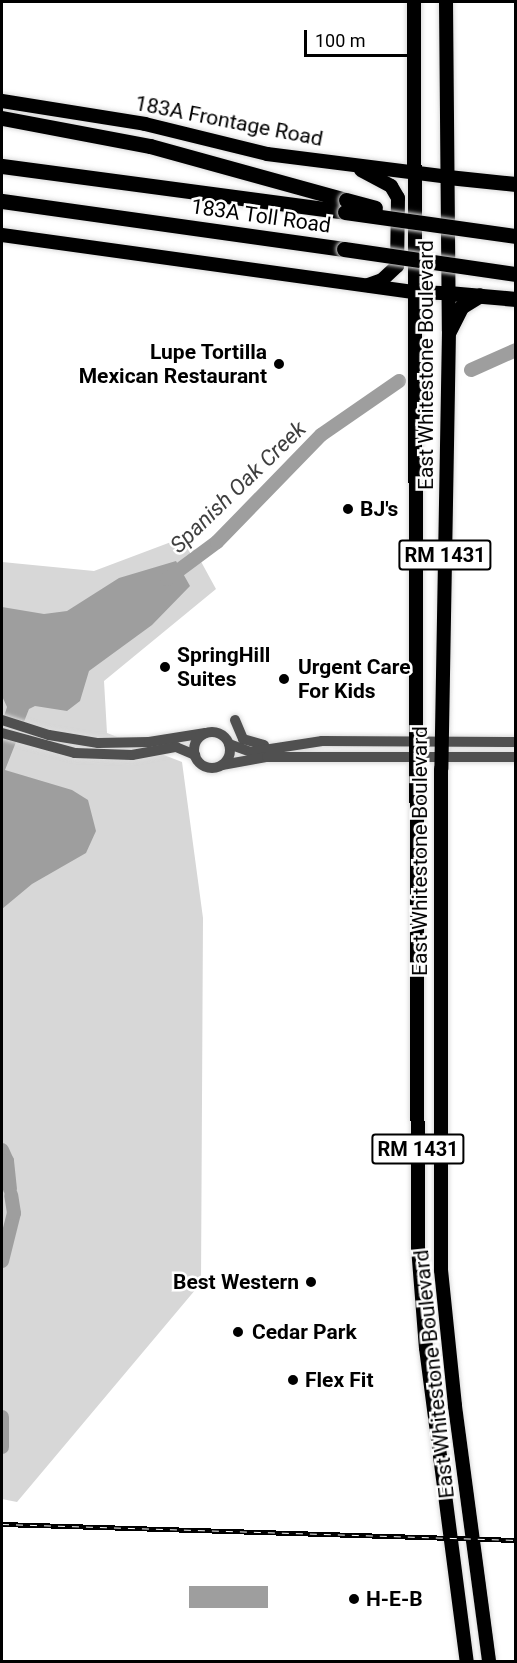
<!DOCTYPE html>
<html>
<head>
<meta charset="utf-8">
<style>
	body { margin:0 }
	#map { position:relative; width:517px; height:1663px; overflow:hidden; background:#fff; font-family:Roboto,sans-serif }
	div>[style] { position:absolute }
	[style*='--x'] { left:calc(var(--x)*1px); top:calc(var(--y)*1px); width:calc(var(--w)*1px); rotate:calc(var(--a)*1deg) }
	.green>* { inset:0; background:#d7d7d7 }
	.water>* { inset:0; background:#9e9e9e; transform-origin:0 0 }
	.river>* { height:14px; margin:-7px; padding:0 7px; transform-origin:7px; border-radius:7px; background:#9e9e9e }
	.roads { filter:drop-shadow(0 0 2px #dbdbdb) drop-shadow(0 0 2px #dbdbdb) }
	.minor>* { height:10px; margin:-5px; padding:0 5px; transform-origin:5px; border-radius:5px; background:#505050 }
	.minor>.ring { margin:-5px; padding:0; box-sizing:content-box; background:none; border:10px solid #505050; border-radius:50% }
	.major>* { height:14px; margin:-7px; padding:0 7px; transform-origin:7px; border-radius:7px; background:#000 }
	.highway>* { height:15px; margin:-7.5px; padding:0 7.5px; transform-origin:7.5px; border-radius:7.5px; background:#000 }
	.rail>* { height:4.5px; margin-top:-2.25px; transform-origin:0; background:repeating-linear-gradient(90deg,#fff 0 7px,#000 0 14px); box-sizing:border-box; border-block:2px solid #000 }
	.bridges { filter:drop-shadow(0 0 2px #dbdbdb) drop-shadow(0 0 2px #dbdbdb) }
	.highway-bridge>* { height:15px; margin:-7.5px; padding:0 7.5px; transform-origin:7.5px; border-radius:7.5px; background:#000 }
	.dots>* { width:16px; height:16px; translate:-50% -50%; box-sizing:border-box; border:3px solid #fff; border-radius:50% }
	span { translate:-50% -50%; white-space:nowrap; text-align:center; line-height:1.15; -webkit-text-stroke:5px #fff; paint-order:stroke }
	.shield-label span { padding:2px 4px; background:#fff; border:2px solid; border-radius:4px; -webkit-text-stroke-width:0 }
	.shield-label { font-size:20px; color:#000; font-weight:700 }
	.street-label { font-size:21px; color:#000 }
	.poi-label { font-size:21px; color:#000; font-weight:700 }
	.right { translate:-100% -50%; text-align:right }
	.left { translate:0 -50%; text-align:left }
	.water-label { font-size:22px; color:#3f3f3f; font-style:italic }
	.frame { position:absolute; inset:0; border:3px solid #000; pointer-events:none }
	.scale { position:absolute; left:304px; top:30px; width:112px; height:27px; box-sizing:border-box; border:3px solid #000; border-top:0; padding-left:8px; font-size:18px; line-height:21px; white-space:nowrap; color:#000; -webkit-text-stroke:4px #fff; paint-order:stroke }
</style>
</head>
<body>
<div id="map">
	<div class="green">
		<div style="clip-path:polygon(187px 536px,216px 589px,104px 681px,107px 733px,182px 762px,203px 918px,201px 1283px,17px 1502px,2px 1499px,2px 562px,94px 571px)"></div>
	</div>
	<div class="water">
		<div style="clip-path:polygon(176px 561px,190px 586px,152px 625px,89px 671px,80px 701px,67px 711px,35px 706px,29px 709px,5px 770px,72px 790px,88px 800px,96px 831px,86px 853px,32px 884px,2px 909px,2px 723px,7px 707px,2px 696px,2px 607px,44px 614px,67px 611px,119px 578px)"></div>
		<div style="left:268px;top:1586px;width:22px;height:79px;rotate:90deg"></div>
	</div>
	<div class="river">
		<div style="--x:471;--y:370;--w:49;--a:-24"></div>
		<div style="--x:167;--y:579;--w:62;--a:-36.5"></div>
		<div style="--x:217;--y:542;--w:149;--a:-45.8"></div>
		<div style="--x:321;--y:435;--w:95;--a:-34.7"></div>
		<div style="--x:2;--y:1150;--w:12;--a:66"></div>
		<div style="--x:7;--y:1161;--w:28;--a:84"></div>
		<div style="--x:2;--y:1261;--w:49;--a:-76"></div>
		<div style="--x:14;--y:1213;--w:18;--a:-99"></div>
		<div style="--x:2;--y:1417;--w:30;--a:90"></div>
	</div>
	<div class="roads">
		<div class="minor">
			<div style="--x:2;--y:720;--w:49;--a:17.7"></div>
			<div style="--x:49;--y:735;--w:50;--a:9.3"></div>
			<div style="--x:98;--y:743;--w:51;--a:-1.1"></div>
			<div style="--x:149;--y:742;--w:57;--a:-9.1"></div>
			<div style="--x:235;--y:720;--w:21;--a:67"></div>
			<div style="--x:243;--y:739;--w:22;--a:16"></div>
			<div class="ring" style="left:194px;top:732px;width:26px;height:26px"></div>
			<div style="--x:2;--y:733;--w:76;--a:15.3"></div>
			<div style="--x:75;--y:753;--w:57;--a:2"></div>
			<div style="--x:132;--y:755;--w:45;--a:-10.3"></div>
			<div style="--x:176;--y:747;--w:21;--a:23"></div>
			<div style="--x:229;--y:744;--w:23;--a:20"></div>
			<div style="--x:251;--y:752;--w:72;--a:-8.8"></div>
			<div style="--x:322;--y:741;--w:194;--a:0.3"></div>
			<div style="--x:222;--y:765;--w:46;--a:-10.1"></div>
			<div style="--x:267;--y:757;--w:249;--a:0"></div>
		</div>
		<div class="major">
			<div style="--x:414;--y:2;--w:1245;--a:89.82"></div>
			<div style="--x:418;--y:1247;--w:101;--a:85.5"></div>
			<div style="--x:426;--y:1348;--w:317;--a:82.6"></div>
			<div style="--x:446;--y:2;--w:329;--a:89.5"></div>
			<div style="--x:449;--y:331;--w:438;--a:91"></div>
			<div style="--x:441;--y:769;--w:501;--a:90"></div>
			<div style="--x:441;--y:1270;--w:137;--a:84.1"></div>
			<div style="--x:455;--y:1406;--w:258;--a:82.4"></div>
			<div style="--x:2;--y:101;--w:145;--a:9.1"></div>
			<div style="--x:145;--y:124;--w:126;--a:13.8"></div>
			<div style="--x:267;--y:154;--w:182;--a:7.2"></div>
			<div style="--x:361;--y:170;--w:34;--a:28"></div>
			<div style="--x:391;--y:186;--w:14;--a:60"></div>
			<div style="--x:398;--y:198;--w:68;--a:90.8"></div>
			<div style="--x:397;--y:266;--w:21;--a:137"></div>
			<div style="--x:382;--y:280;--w:15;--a:160"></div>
			<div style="--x:2;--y:235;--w:415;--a:7.9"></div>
			<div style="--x:413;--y:292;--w:35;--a:2"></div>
		</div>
		<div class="highway">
			<div style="--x:2;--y:118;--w:151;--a:10.7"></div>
			<div style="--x:150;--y:146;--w:203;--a:15.4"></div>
			<div style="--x:2;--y:166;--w:346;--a:7.6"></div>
			<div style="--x:448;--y:177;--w:68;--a:5.9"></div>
			<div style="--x:2;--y:201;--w:345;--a:8"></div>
			<div style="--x:448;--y:293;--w:68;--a:5"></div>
			<div style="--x:449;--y:331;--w:27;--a:-63"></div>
			<div style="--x:461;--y:307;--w:22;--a:-32"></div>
		</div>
	</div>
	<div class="rail">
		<div style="--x:2;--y:1524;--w:514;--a:1.78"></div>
	</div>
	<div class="bridges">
		<div class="highway-bridge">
			<div style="--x:346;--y:200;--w:30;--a:15"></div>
			<div style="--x:345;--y:212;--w:173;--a:8"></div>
			<div style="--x:344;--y:249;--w:174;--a:8.3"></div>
		</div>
	</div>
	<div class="dots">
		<div style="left:279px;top:364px;background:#000"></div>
		<div style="left:348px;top:509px;background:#000"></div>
		<div style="left:165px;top:667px;background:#000"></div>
		<div style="left:284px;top:679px;background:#000"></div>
		<div style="left:311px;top:1282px;background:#000"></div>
		<div style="left:238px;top:1332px;background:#000"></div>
		<div style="left:293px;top:1380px;background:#000"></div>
		<div style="left:354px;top:1599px;background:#000"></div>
	</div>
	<div class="shield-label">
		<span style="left:445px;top:555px">RM 1431</span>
		<span style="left:418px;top:1149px">RM 1431</span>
	</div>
	<div class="street-label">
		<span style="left:229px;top:121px;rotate:11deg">183A Frontage Road</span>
		<span style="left:261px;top:216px;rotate:8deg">183A Toll Road</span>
		<span style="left:426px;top:365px;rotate:-90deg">East Whitestone Boulevard</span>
		<span style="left:420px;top:851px;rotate:-90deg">East Whitestone Boulevard</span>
		<span style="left:434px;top:1374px;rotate:-96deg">East Whitestone Boulevard</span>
	</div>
	<div class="poi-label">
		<span class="right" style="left:267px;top:364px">Lupe Tortilla<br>Mexican Restaurant</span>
		<span class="left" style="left:360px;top:509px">BJ's</span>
		<span class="left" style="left:177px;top:667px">SpringHill<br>Suites</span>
		<span class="left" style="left:298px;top:679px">Urgent Care<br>For Kids</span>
		<span class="right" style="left:299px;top:1282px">Best Western</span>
		<span class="left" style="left:252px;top:1332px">Cedar Park</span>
		<span class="left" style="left:305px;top:1380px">Flex Fit</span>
		<span class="left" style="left:366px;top:1599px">H-E-B</span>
	</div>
	<div class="water-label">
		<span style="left:238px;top:487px;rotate:-44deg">Spanish Oak Creek</span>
	</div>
	<div class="frame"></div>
	<div class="scale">100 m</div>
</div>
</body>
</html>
